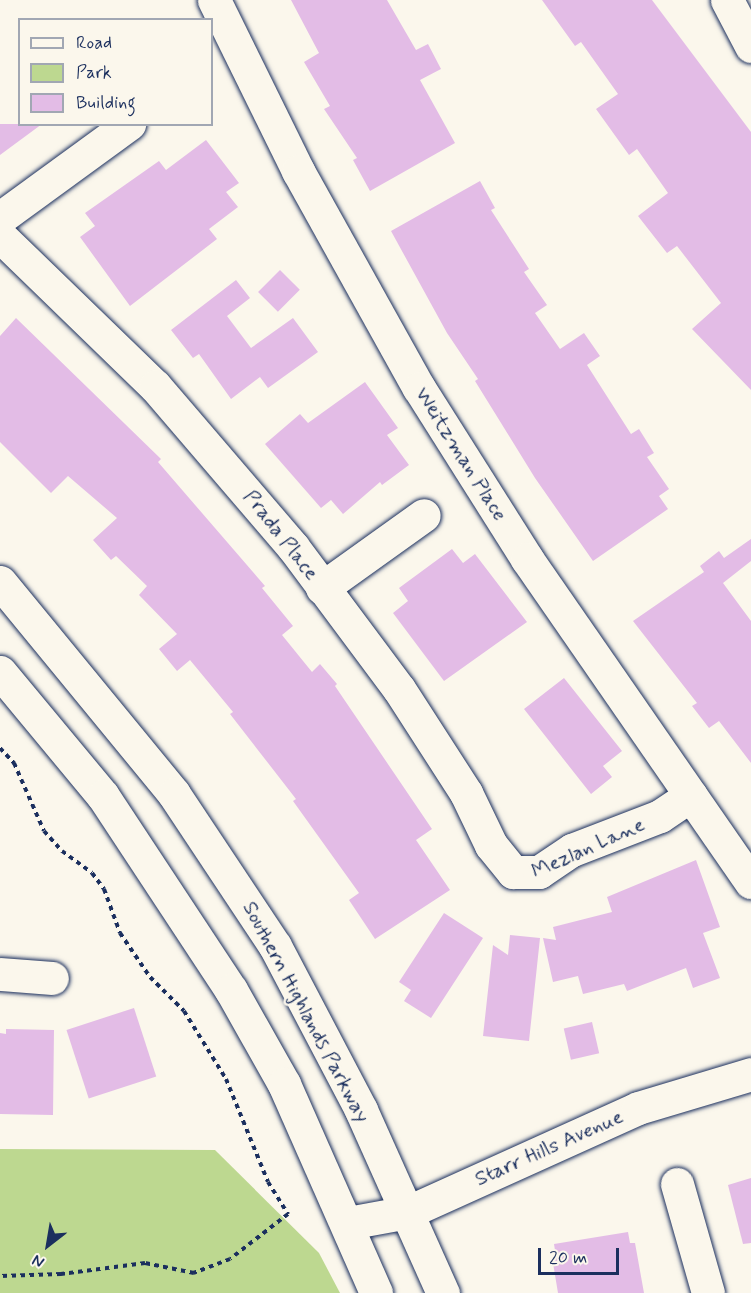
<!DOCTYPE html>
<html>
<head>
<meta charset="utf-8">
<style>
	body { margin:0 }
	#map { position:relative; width:751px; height:1293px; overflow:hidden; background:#fbf7ec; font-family:Mynerve,sans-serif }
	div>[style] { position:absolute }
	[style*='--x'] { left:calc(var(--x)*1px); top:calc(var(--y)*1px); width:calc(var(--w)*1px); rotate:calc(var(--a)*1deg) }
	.green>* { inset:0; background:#bdd890 }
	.building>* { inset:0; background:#e3bce6; transform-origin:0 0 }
	.path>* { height:4px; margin-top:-2px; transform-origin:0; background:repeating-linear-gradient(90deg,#1b2f5e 0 4.5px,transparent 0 9px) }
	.roads { filter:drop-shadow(0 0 2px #1b2f5e) drop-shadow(0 0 2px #1b2f5e) }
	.minor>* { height:33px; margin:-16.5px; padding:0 16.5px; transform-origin:16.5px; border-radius:16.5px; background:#fbf7ec }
	.major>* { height:33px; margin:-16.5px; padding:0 16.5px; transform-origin:16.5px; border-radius:16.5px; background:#fbf7ec }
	span { translate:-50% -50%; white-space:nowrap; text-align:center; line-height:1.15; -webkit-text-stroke:5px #fbf7ec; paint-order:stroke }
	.street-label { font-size:21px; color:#1b2f5e }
	.legend { position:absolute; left:18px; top:18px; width:195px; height:108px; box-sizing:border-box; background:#fbf7ec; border:2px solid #a1a7b3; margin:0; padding:8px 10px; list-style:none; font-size:18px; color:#1b2f5e }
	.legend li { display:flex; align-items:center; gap:12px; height:30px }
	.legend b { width:30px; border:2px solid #a1a7b3 }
	.north { position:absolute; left:18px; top:1215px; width:60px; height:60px; -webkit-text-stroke:4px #fbf7ec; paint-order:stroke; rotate:211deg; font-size:16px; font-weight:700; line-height:24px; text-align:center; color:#1b2f5e }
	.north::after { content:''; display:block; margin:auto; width:21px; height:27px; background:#1b2f5e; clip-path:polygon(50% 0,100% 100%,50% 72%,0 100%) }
	.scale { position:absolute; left:538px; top:1248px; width:81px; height:27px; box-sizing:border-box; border:3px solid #1b2f5e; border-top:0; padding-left:8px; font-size:18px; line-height:21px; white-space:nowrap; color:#1b2f5e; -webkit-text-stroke:4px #fbf7ec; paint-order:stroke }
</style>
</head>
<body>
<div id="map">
	<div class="green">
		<div style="clip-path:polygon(0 1149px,215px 1150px,319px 1253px,340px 1293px,0 1293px)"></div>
	</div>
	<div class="building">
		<div style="clip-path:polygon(291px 0,387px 0,416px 50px,428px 44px,441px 69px,420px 80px,455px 143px,370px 191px,353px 160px,357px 158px,324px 109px,330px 106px,304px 62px,319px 53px)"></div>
		<div style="clip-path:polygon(542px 0,652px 0,751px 132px,751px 390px,692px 329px,721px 303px,677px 246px,667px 253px,638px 216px,668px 193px,637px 149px,629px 155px,596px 109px,618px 94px,581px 42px,575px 46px)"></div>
		<div style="clip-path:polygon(0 124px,42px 124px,0 155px)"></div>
		<div style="clip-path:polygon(206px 140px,239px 183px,226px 192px,238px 207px,209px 229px,217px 239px,130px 306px,80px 237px,95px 226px,85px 213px,159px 161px,166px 170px)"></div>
		<div style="clip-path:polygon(480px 181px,495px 208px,491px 210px,529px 269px,524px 272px,547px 305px,535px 313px,560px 349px,584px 333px,600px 356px,587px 365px,631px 434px,639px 429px,654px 453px,647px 457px,669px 489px,659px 496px,668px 509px,593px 561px,535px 478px,475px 381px,478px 379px,447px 333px,391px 231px)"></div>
		<div style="left:280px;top:270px;width:28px;height:31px;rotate:45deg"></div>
		<div style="clip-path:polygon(236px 280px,250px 298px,227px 316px,251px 348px,293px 318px,318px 352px,268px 388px,260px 377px,231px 399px,199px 354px,193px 358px,171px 330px)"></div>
		<div style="clip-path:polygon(16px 318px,161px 459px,158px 462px,265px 586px,262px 588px,293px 626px,282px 635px,312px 672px,320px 664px,337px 684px,335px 686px,432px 829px,416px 840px,450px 890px,375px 939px,349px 900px,359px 893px,293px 801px,296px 799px,230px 714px,233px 712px,190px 660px,177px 671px,159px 649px,177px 634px,139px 595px,147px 586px,116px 556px,111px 560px,93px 540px,117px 518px,68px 476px,51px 493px,0 442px,0 336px)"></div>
		<div style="clip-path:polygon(365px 382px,398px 428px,387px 435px,409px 465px,382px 485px,380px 482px,343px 514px,331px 500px,321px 508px,265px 444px,300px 414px,308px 423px)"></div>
		<div style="clip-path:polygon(751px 539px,751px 561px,723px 583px,751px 621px,751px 763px,719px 721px,709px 728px,692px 706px,697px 703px,633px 621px,704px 572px,700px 566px,719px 551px,724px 558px)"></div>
		<div style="clip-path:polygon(452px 549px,463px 563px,475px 554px,527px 622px,444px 681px,393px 613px,408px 601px,399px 588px)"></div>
		<div style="clip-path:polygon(564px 678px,622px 751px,603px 766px,612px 777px,591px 794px,524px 709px)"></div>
		<div style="clip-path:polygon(696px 860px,720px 927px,703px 933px,720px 978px,693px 988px,686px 968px,627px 991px,624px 984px,583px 994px,578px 976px,553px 982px,543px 938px,556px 940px,553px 927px,612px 912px,607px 897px)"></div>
		<div style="clip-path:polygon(444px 913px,483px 938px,431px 1018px,404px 1001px,411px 990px,399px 982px)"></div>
		<div style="clip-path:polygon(510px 935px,540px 938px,529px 1041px,483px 1036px,493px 945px,508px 955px)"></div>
		<div style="left:134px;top:1008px;width:72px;height:71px;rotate:72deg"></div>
		<div style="left:592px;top:1022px;width:32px;height:29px;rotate:77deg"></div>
		<div style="clip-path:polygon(6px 1029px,54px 1030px,53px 1115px,0 1114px,0 1033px,6px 1034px)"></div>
		<div style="clip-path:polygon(751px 1178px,751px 1243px,743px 1244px,728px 1185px)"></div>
		<div style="clip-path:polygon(628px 1232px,630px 1243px,635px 1243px,644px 1293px,558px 1293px,552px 1257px,556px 1257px,554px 1244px)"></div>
	</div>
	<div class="path">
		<div style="--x:0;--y:748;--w:21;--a:47"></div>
		<div style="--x:14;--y:763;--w:74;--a:66.2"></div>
		<div style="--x:44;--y:831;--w:27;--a:48"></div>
		<div style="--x:62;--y:851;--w:37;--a:36"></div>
		<div style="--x:92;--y:873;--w:20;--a:53"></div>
		<div style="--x:104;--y:889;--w:47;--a:70"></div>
		<div style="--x:120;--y:933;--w:53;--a:55.7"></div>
		<div style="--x:150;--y:977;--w:48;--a:45"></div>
		<div style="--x:184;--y:1011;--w:80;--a:58.3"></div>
		<div style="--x:226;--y:1079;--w:111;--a:67.8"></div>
		<div style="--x:268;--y:1182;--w:38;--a:58"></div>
		<div style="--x:288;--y:1214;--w:73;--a:142.2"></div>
		<div style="--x:230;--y:1259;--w:39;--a:159"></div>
		<div style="--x:194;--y:1273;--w:50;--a:-168.5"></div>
		<div style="--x:145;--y:1263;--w:85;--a:172.5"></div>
		<div style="--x:61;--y:1274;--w:61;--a:178.1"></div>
	</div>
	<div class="roads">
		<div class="minor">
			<div style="--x:214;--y:0;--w:191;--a:63.8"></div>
			<div style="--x:298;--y:171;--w:248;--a:60.9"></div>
			<div style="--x:419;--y:388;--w:202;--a:57.7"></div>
			<div style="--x:527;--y:559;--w:393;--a:55.3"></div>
			<div style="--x:727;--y:0;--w:52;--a:62.4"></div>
			<div style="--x:0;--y:218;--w:160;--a:-36.1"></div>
			<div style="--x:0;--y:236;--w:216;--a:44.1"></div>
			<div style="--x:155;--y:386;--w:212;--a:49.4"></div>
			<div style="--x:293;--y:547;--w:177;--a:53.3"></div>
			<div style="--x:399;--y:689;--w:124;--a:57.2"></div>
			<div style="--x:466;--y:793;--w:58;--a:64.3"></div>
			<div style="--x:491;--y:845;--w:35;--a:51"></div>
			<div style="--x:513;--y:872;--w:26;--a:0"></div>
			<div style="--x:539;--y:872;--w:40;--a:-34"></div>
			<div style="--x:572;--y:850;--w:94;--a:-21.1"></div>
			<div style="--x:660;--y:816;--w:37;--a:-34"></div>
			<div style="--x:322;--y:588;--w:125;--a:-35.6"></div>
			<div style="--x:0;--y:974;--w:52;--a:4.4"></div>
			<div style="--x:677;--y:1184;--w:113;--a:74.1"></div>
			<div style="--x:348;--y:1223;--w:61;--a:-10.4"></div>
			<div style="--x:408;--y:1212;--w:252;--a:-24.3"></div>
			<div style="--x:638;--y:1108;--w:118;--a:-16.7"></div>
		</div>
		<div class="major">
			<div style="--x:0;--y:582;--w:274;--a:50.6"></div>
			<div style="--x:174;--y:794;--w:182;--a:56.4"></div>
			<div style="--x:275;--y:946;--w:185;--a:62.3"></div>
			<div style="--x:361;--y:1110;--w:201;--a:65.9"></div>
			<div style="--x:0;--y:672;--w:161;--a:50.3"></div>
			<div style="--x:103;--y:796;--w:232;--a:56.6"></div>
			<div style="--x:231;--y:990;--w:108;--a:60.6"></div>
			<div style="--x:284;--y:1084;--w:228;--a:66.2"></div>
		</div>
	</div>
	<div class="street-label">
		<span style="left:461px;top:454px;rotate:58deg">Weitzman Place</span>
		<span style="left:281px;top:535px;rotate:52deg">Prada Place</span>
		<span style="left:588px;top:848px;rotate:-24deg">Mezlan Lane</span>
		<span style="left:306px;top:1012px;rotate:62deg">Southern Highlands Parkway</span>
		<span style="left:549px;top:1148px;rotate:-24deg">Starr Hills Avenue</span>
	</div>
	<ul class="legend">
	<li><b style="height:8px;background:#fbf7ec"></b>Road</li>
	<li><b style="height:16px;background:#bdd890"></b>Park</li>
	<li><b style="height:16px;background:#e3bce6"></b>Building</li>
	</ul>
	<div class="north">N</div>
	<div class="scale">20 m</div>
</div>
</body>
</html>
